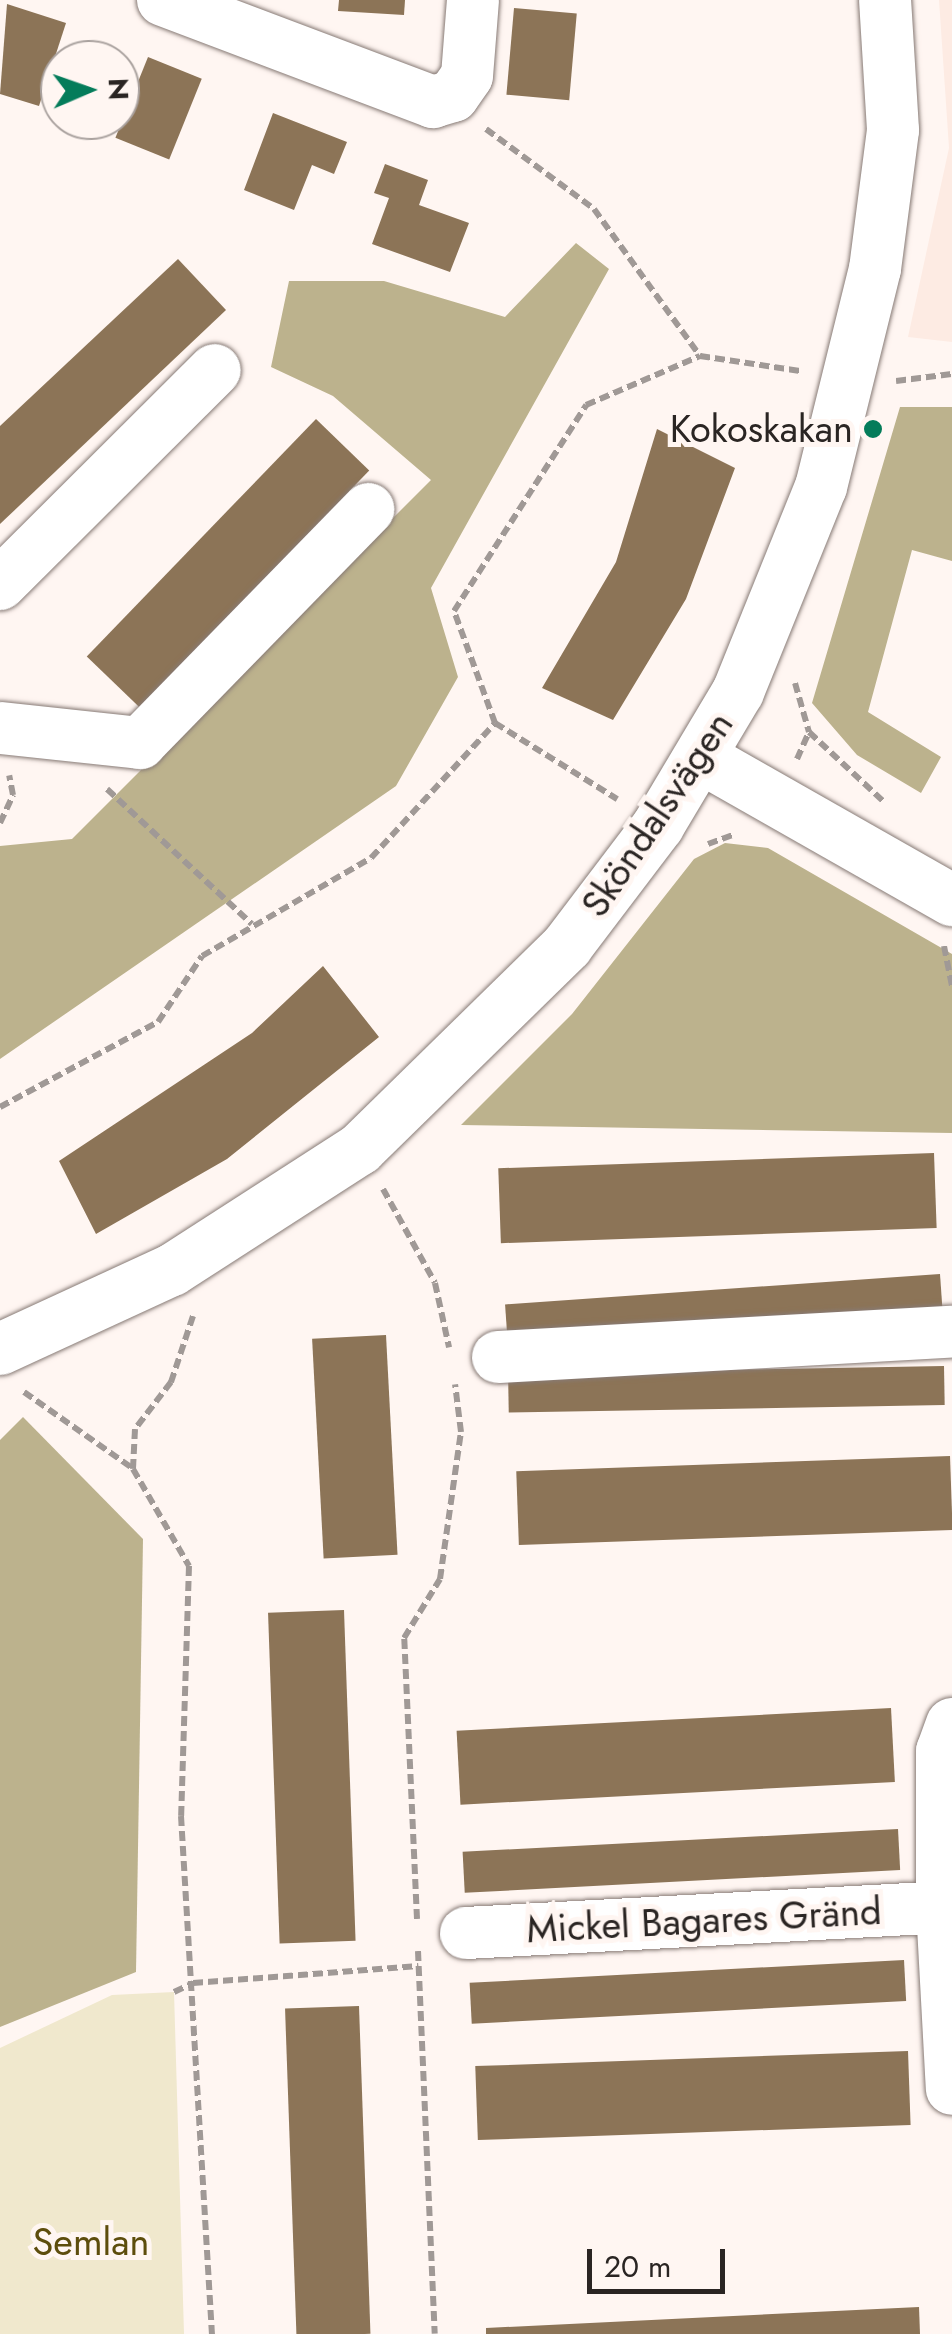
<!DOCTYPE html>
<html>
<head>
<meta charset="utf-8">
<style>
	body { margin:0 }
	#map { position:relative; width:952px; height:2334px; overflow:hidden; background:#fff6f2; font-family:Jost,sans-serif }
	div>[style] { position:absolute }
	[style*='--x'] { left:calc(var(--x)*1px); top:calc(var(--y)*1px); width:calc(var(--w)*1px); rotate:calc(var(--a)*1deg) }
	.built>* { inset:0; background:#fdebe3 }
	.green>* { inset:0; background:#f0e8cd }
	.forest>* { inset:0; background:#bcb28d }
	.building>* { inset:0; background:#8c7457; transform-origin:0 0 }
	.path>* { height:6px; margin-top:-3px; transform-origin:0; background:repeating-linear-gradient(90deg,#a09996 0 10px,transparent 0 15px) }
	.roads { filter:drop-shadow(0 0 2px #877a75) drop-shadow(0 0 2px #877a75) }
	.minor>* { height:52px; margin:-26px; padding:0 26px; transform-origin:26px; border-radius:26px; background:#fff }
	.dots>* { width:28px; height:28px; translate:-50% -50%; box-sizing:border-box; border:5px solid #fff6f2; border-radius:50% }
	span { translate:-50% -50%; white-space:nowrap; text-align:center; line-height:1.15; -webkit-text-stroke:10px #fff6f2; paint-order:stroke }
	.poi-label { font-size:38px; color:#2a2523 }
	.right { translate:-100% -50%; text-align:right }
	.street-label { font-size:38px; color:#2a2523 }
	.park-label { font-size:38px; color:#5d4d0c }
	.north { position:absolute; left:40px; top:40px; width:100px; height:100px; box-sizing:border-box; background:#fff6f2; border:2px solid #aaa29f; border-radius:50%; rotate:88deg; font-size:28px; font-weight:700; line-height:40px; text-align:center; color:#2a2523 }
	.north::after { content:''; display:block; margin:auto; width:35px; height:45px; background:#047c5a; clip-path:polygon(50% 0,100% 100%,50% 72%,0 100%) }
	.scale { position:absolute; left:587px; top:2249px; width:138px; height:45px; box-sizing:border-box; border:5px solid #2a2523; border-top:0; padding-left:12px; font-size:30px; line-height:35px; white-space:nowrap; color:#2a2523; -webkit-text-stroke:8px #fff6f2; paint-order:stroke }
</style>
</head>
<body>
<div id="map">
	<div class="built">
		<div style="clip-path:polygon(939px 0,952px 0,952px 342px,908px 337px,949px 148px)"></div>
	</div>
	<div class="green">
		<div style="clip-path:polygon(174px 1992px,184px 2334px,0 2334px,0 2048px,112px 1995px)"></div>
	</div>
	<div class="forest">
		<div style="clip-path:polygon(576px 243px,609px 269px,431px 588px,458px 677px,396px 786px,0 1059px,0 846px,72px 839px,431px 480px,333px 396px,271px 367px,289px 281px,384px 281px,505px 317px)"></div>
		<div style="clip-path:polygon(900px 407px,952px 407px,952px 561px,912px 550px,868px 712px,941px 757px,921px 793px,857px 755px,812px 703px)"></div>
		<div style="clip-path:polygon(725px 843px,768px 848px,952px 954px,952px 1133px,461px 1125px,572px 1014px,694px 859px)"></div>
		<div style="clip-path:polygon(23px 1417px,143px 1539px,136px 1972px,0 2027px,0 1440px)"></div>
	</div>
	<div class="building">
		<div style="clip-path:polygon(339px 0,405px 0,404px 15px,338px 11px)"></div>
		<div style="clip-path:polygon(7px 4px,66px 23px,39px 106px,0 94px)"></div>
		<div style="left:514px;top:8px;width:63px;height:87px;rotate:5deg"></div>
		<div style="left:148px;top:57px;width:58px;height:87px;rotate:22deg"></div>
		<div style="clip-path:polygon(273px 113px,347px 142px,334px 174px,312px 165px,294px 210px,244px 190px)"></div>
		<div style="clip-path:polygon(385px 164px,428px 180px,419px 205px,469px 223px,450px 272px,372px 244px,389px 198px,374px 193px)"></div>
		<div style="clip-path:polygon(178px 259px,226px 310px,0 524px,0 426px)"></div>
		<div style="left:316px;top:419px;width:74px;height:330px;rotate:44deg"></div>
		<div style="clip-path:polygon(657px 429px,735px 468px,686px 599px,613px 720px,542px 688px,616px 562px)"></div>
		<div style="clip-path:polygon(323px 966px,379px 1037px,227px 1159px,96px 1234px,59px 1161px,252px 1033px)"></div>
		<div style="left:934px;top:1153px;width:75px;height:436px;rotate:88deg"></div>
		<div style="left:940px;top:1274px;width:41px;height:436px;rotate:86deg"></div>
		<div style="left:386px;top:1335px;width:220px;height:74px;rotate:87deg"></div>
		<div style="left:944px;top:1366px;width:39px;height:436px;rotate:89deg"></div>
		<div style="left:950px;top:1456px;width:74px;height:434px;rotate:88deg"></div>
		<div style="left:344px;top:1610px;width:331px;height:76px;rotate:88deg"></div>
		<div style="left:891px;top:1708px;width:74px;height:435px;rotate:87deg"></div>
		<div style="left:898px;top:1829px;width:41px;height:436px;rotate:87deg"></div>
		<div style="left:904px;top:1960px;width:41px;height:435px;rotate:87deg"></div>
		<div style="left:359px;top:2006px;width:328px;height:74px;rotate:88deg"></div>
		<div style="left:908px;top:2051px;width:74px;height:433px;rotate:88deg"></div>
		<div style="clip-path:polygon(919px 2307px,920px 2334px,486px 2334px,486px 2328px)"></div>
	</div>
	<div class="path">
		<div style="--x:486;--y:129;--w:134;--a:36.5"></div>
		<div style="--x:594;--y:209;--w:181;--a:54.2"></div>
		<div style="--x:700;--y:356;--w:101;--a:8.5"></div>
		<div style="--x:896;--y:381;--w:56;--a:-7.1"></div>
		<div style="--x:795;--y:683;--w:51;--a:74.1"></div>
		<div style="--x:809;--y:732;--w:101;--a:43"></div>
		<div style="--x:495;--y:723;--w:144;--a:31.9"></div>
		<div style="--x:797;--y:759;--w:30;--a:-66"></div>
		<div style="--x:107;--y:789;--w:198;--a:43"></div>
		<div style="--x:0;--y:823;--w:31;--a:-65"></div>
		<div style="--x:13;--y:795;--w:20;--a:-101"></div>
		<div style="--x:708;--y:844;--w:27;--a:-20"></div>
		<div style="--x:944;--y:946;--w:41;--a:78.7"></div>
		<div style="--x:0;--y:1107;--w:179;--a:-28.3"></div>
		<div style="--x:158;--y:1022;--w:79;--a:-56.3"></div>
		<div style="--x:202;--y:956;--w:195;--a:-30.1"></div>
		<div style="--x:371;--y:858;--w:183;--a:-47.4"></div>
		<div style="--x:495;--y:723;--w:119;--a:-110.1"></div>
		<div style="--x:454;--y:611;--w:245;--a:-57.3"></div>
		<div style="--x:586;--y:405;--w:124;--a:-23.3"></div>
		<div style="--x:383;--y:1189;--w:107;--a:61"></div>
		<div style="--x:435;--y:1283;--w:66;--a:77.7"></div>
		<div style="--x:193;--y:1316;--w:70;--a:108.4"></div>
		<div style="--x:171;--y:1382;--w:59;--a:127.5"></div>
		<div style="--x:135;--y:1429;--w:40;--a:92.9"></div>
		<div style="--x:133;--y:1469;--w:112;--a:60"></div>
		<div style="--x:189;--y:1566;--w:250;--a:91.8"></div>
		<div style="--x:181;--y:1816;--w:519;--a:86.58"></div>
		<div style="--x:24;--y:1392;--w:132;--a:35.1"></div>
		<div style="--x:417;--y:1919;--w:281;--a:-92.6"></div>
		<div style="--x:404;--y:1638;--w:69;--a:-58.6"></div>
		<div style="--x:440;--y:1579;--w:148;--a:-81.9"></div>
		<div style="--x:461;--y:1432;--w:48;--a:-97.1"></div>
		<div style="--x:418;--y:1951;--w:383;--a:87.5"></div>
		<div style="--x:174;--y:1992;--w:21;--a:-25"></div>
		<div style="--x:193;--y:1983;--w:226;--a:-4.3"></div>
	</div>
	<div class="roads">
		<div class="minor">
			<div style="--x:163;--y:0;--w:289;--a:20.7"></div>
			<div style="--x:433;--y:102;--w:21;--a:-17"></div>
			<div style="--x:453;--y:96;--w:24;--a:-55"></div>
			<div style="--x:467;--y:76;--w:76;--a:-85.5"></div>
			<div style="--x:0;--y:584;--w:303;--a:-44.9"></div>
			<div style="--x:0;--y:728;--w:141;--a:6.1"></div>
			<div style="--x:140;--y:743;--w:327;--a:-45.7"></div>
			<div style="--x:700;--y:757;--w:290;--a:29.6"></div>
			<div style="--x:0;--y:1349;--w:189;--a:-24.7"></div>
			<div style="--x:172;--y:1270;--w:224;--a:-32.8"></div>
			<div style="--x:360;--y:1149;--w:290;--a:-44.4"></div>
			<div style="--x:567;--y:946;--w:151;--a:-52.8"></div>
			<div style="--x:658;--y:826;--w:156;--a:-59.2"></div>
			<div style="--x:738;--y:692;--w:221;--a:-68"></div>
			<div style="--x:821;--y:487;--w:225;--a:-76.1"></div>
			<div style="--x:875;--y:269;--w:140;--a:-82.6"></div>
			<div style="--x:893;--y:130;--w:130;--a:-93.5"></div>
			<div style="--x:498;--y:1357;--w:455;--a:-3.2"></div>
			<div style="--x:952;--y:1724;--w:29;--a:110"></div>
			<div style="--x:942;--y:1751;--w:156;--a:90"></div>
			<div style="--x:942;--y:1907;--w:182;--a:86.9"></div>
			<div style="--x:466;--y:1933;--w:477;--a:-3.1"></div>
		</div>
	</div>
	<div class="dots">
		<div style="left:873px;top:429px;background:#047c5a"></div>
	</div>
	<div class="poi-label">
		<span class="right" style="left:853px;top:429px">Kokoskakan</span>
	</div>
	<div class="street-label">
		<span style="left:657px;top:814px;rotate:-56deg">Sköndalsvägen</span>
		<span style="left:704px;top:1920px;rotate:-3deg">Mickel Bagares Gränd</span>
	</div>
	<div class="park-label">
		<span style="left:91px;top:2242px">Semlan</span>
	</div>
	<div class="north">N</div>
	<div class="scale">20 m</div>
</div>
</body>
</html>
